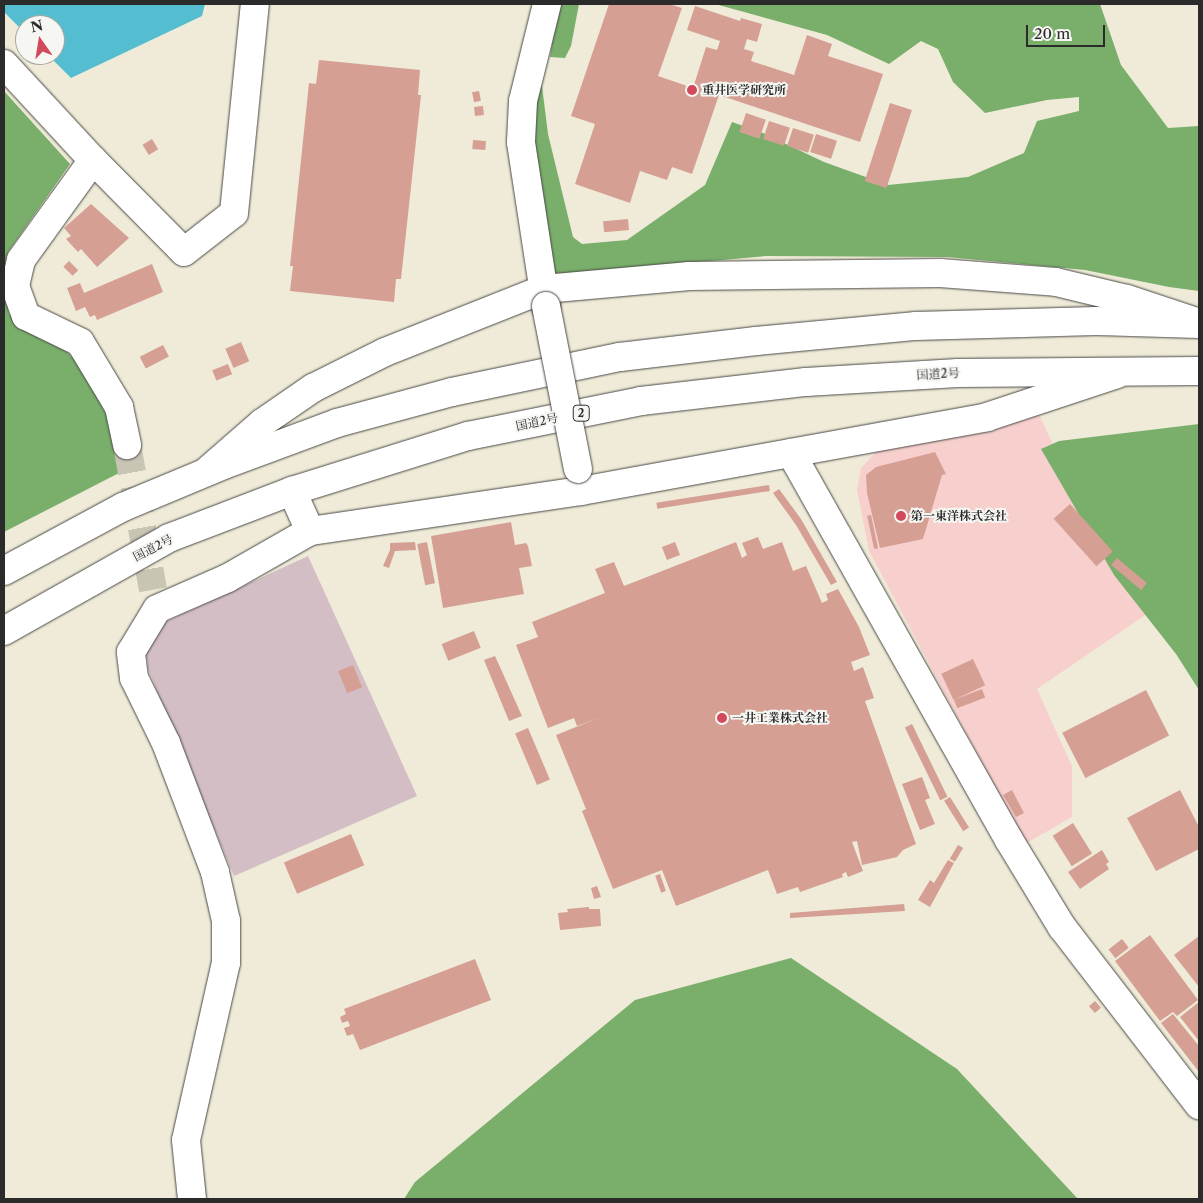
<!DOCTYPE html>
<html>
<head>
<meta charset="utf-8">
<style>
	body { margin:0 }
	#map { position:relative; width:1203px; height:1203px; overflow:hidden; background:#efebd8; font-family:"Libre Caslon Text","Noto Serif JP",serif }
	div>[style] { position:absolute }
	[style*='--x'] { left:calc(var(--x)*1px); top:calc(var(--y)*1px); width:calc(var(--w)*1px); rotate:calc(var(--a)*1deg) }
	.built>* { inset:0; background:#f7d0ce }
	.industrial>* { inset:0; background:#d2bec4 }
	.forest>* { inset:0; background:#7aaf6b }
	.water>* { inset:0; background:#54bed0 }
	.building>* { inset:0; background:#d59f94; transform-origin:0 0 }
	.minor-tunnel>* { height:28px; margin-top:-14px; transform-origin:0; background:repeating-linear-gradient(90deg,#c8c5b5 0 28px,transparent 0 42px) }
	.roads { filter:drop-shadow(0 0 1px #484845) drop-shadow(0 0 1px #484845) }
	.minor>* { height:28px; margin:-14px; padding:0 14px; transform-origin:14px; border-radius:14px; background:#fff }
	.trunk>* { height:28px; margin:-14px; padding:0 14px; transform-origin:14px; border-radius:14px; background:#fff }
	.bridges { filter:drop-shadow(0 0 1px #484845) drop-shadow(0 0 1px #484845) }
	.minor-bridge>* { height:28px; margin:-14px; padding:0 14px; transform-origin:14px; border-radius:14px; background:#fff }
	.dots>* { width:14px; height:14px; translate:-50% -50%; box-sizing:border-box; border:2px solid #f6f6f2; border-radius:50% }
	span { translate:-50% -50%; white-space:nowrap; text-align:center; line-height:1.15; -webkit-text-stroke:4px #f6f6f2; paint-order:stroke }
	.shield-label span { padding:1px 4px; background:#f6f6f2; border:1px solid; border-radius:4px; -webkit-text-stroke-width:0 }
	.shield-label { font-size:11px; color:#2b2b2b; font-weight:700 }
	.poi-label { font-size:12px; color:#2b2b2b; font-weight:700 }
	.left { translate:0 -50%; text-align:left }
	.street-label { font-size:12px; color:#2b2b2b }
	.frame { position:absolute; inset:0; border:5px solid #2b2b2b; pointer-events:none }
	.north { position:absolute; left:15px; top:15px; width:50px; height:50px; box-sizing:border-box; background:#f6f6f2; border:1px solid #a5a5a2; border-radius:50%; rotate:347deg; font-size:14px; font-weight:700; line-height:20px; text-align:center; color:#2b2b2b }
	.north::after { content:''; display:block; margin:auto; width:18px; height:22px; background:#d1495b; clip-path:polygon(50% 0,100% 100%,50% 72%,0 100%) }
	.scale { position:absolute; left:1026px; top:25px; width:79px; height:22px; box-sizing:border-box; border:2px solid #2b2b2b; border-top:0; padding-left:6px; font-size:15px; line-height:18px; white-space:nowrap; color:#2b2b2b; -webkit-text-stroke:4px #f6f6f2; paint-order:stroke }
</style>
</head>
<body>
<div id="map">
	<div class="built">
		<div style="clip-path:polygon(1039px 414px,1076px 495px,1163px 603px,1037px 689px,1072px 766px,1072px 817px,1025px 844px,869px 551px,857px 490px,861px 468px,880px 448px)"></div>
	</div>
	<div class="industrial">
		<div style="clip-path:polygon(308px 556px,417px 796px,234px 876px,148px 669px,146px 650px,163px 623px)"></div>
	</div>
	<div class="forest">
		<div style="clip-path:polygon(558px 4px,579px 4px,571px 46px,565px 58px,550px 57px)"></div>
		<div style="clip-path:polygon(715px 4px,1100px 4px,1121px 65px,1168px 128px,1199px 126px,1199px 291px,1169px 287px,1085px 270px,947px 257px,766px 256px,555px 275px,546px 235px,531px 136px,534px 88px,542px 86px,548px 134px,573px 237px,582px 244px,627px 240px,705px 185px,732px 122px,763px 133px,824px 162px,888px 185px,968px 177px,1024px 153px,1037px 121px,1079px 111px,1079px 97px,1047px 100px,985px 113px,953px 82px,938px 49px,921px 41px,889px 64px,827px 35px)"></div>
		<div style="clip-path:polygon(4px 91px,70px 164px,8px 252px,4px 279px)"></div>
		<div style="clip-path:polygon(4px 282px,9px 314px,29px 329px,58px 342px,83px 369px,116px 434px,121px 472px,4px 532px)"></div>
		<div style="clip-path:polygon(1199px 424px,1199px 690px,1176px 654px,1114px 575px,1041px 449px,1059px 441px)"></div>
		<div style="clip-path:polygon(791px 958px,957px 1069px,1078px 1199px,404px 1199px,415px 1182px,635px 1000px)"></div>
	</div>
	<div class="water">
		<div style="clip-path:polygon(4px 4px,205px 4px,202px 16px,71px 78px,48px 55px,55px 55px,55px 25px,25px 25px,25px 33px,4px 12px)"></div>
	</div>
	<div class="building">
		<div style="clip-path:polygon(609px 4px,669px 4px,682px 8px,658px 76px,693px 88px,706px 47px,717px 50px,720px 41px,687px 30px,695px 6px,740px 21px,741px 18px,762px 24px,757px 42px,747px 39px,744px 49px,754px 52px,751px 61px,794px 75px,807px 35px,832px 44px,828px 56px,883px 74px,860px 142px,719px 95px,692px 174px,672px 167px,667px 180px,640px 171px,630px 203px,575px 184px,595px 124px,571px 116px)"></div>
		<div style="clip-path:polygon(319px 60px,420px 70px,418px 95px,421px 95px,401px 279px,396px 279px,394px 302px,290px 291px,293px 266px,290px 266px,309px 83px,316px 84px)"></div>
		<div style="left:479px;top:91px;width:10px;height:7px;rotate:79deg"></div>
		<div style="left:890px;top:103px;width:23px;height:82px;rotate:18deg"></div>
		<div style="left:483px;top:106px;width:9px;height:9px;rotate:84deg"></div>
		<div style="left:746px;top:113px;width:21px;height:20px;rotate:19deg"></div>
		<div style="left:769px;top:121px;width:22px;height:19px;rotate:18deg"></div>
		<div style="left:793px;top:128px;width:22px;height:19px;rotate:18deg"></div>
		<div style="left:816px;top:134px;width:22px;height:19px;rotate:18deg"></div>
		<div style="left:152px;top:139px;width:12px;height:11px;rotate:59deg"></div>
		<div style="left:473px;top:140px;width:13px;height:9px;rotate:4deg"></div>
		<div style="clip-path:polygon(91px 204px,129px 238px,97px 267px,81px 249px,78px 252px,66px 239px,71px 236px,64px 228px)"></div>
		<div style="left:628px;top:219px;width:11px;height:25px;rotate:85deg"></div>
		<div style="left:69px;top:261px;width:13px;height:8px;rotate:45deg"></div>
		<div style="clip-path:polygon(152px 264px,163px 292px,97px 320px,95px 315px,90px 317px,85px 307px,76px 311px,67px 288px,80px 283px,84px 293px)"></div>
		<div style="left:241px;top:342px;width:21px;height:17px;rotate:67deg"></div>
		<div style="left:163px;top:345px;width:13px;height:26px;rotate:63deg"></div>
		<div style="left:228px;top:364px;width:11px;height:17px;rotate:68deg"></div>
		<div style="clip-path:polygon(935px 452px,946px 474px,942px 475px,923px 539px,880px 548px,867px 493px,866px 475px,876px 467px)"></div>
		<div style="left:769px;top:485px;width:6px;height:114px;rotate:81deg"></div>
		<div style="clip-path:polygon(779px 489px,801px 519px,837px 582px,831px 585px,796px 525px,773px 493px)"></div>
		<div style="left:1070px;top:504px;width:64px;height:22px;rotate:48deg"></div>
		<div style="left:871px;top:515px;width:34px;height:4px;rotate:78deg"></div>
		<div style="clip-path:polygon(511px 522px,515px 545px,526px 543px,528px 546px,532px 566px,519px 568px,524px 594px,443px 608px,431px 536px)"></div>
		<div style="clip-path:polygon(758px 537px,763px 549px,782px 542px,793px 571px,806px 566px,822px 603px,828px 600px,826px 594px,838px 589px,859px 627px,870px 655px,851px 662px,854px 671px,863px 667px,874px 698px,865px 701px,916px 844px,903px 850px,897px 857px,862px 865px,857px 841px,852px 842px,863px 871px,848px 877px,846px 872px,842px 874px,843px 877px,800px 892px,798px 887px,777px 894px,768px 870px,676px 906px,662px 870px,613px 889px,582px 811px,586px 809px,556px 735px,601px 717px,577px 726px,574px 718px,548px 728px,516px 645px,538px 637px,532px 622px,605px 593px,595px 569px,614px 562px,624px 586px,736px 542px,742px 558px,747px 555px,742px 543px)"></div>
		<div style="clip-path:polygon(415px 542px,416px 550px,395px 551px,389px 568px,383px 566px,390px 550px,390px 543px)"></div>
		<div style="left:427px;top:542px;width:42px;height:10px;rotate:79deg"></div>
		<div style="left:675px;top:542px;width:14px;height:14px;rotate:69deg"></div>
		<div style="left:1117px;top:558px;width:39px;height:9px;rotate:40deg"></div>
		<div style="left:474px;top:631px;width:18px;height:35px;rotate:68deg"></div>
		<div style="clip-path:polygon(495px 656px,522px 716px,509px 721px,484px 660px)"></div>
		<div style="left:973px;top:659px;width:29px;height:35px;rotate:65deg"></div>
		<div style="left:353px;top:665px;width:24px;height:16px;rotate:68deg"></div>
		<div style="left:982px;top:689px;width:9px;height:30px;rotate:69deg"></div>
		<div style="left:1146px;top:690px;width:51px;height:94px;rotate:63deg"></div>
		<div style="left:912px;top:724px;width:81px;height:8px;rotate:64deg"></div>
		<div style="left:528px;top:728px;width:56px;height:14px;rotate:67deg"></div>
		<div style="clip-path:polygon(922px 777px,930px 798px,925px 800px,935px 824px,920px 830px,902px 784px)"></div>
		<div style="clip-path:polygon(1012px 790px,1024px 813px,1016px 817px,1003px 795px)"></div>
		<div style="clip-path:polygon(1180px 790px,1199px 827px,1199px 849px,1156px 871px,1127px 818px)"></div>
		<div style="left:950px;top:797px;width:36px;height:7px;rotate:58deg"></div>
		<div style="left:1073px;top:823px;width:36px;height:24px;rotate:58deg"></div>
		<div style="left:351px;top:834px;width:34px;height:73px;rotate:67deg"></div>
		<div style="left:958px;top:845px;width:6px;height:16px;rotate:31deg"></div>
		<div style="clip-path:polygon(1102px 850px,1109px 862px,1106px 864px,1109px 869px,1080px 889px,1068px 872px)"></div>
		<div style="clip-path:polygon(948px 860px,954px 863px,930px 907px,918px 900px,930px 880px,934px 883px)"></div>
		<div style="left:660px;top:874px;width:18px;height:5px;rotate:71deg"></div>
		<div style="clip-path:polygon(597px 886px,601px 897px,594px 899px,591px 888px)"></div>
		<div style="clip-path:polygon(904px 904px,905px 911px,790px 918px,790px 913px)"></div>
		<div style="clip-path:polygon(589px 907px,589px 909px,600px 909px,601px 926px,560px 930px,558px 913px,568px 912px,567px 909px)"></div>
		<div style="clip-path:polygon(1150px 935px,1198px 1000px,1177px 1016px,1173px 1012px,1160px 1021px,1115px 961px)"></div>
		<div style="clip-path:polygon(1199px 936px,1199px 987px,1174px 955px)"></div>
		<div style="left:1122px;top:939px;width:11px;height:17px;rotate:52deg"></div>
		<div style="clip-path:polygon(475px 959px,491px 1000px,360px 1050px,353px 1034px,347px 1036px,344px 1028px,350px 1026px,348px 1021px,342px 1023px,340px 1017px,346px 1014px,344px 1009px)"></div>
		<div style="left:1095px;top:1001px;width:9px;height:8px;rotate:49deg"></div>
		<div style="clip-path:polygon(1199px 1002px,1199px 1041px,1180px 1017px)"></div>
		<div style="clip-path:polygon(1173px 1014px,1199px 1046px,1199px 1072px,1161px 1023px)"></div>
	</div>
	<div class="minor-tunnel">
		<div style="--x:127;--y:445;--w:147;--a:79.8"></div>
	</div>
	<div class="roads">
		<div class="minor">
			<div style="--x:4;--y:64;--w:131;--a:47.2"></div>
			<div style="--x:93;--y:160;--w:129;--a:45.3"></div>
			<div style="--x:184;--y:252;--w:63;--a:-38"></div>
			<div style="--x:234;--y:213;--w:210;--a:-84.3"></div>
			<div style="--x:93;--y:160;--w:123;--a:125.8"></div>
			<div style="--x:21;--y:260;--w:27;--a:103"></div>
			<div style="--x:15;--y:286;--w:32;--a:70"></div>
			<div style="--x:26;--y:316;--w:60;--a:25.7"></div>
			<div style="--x:80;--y:342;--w:76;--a:59"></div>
			<div style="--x:119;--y:407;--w:39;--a:78"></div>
			<div style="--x:546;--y:306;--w:166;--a:-98.7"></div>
			<div style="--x:521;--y:142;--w:41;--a:-87.2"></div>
			<div style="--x:523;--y:101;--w:100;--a:-76.1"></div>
			<div style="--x:791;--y:453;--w:444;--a:60.6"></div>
			<div style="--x:1009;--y:840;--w:102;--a:58.7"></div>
			<div style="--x:1062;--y:927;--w:225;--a:52.4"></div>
			<div style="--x:207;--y:471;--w:73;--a:-41.1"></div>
			<div style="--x:262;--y:423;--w:62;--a:-34.5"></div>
			<div style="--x:313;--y:388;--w:80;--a:-26.6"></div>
			<div style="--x:385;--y:352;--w:171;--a:-21.6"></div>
			<div style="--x:544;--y:289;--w:146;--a:-5.1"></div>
			<div style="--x:689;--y:276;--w:251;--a:-0.7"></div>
			<div style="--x:940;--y:273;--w:116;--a:4.4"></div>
			<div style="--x:1056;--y:282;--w:73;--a:13.5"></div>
			<div style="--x:1127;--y:299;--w:70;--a:18.4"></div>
			<div style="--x:292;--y:491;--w:44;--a:65.8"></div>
			<div style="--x:192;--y:1199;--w:59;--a:-95.8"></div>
			<div style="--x:186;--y:1140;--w:181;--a:-77.3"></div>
			<div style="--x:226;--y:963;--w:42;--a:-90"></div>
			<div style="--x:226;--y:921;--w:50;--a:-102.7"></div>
			<div style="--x:215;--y:872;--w:138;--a:-110.8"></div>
			<div style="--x:166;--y:743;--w:72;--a:-116.2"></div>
			<div style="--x:134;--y:678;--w:26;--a:-97"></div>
			<div style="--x:131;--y:652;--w:50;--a:-58.8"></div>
			<div style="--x:157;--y:609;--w:77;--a:-23.6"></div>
			<div style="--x:228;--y:578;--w:95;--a:-29.8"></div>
			<div style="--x:310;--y:531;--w:274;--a:-8.4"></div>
			<div style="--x:581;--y:491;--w:413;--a:-10.3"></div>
			<div style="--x:987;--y:417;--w:137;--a:-18.3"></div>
		</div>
		<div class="trunk">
			<div style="--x:4;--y:571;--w:135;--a:-28.3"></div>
			<div style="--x:123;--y:507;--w:109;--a:-22.6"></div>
			<div style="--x:224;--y:465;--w:121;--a:-20.4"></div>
			<div style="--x:337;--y:423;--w:119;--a:-15.1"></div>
			<div style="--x:452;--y:392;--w:172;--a:-11.8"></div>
			<div style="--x:620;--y:357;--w:137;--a:-6.7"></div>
			<div style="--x:756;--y:341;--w:161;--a:-5.4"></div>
			<div style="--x:916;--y:326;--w:180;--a:-1.6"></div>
			<div style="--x:1096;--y:321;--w:103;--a:1.7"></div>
			<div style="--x:4;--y:631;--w:189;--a:-29.4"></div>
			<div style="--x:169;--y:538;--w:132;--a:-20.9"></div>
			<div style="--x:292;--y:491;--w:184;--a:-17.4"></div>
			<div style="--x:468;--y:436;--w:177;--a:-11.4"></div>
			<div style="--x:641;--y:401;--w:166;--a:-6.6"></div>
			<div style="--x:806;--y:382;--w:152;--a:-3.4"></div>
			<div style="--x:958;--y:373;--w:241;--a:-0.5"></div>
		</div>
	</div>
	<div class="bridges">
		<div class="minor-bridge">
			<div style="--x:546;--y:306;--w:166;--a:78.9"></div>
		</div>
	</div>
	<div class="dots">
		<div style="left:692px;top:90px;background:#d1495b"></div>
		<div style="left:901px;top:516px;background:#d1495b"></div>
		<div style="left:722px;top:718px;background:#d1495b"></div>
	</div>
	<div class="shield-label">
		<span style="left:581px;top:413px">2</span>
	</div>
	<div class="poi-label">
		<span class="left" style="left:702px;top:90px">重井医学研究所</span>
		<span class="left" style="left:911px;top:516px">第一東洋株式会社</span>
		<span class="left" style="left:732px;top:718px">一井工業株式会社</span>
	</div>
	<div class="street-label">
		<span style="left:938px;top:374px;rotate:-3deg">国道2号</span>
		<span style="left:537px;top:422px;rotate:-12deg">国道2号</span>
		<span style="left:153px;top:548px;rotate:-27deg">国道2号</span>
	</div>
	<div class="frame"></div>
	<div class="north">N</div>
	<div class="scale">20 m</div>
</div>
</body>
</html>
